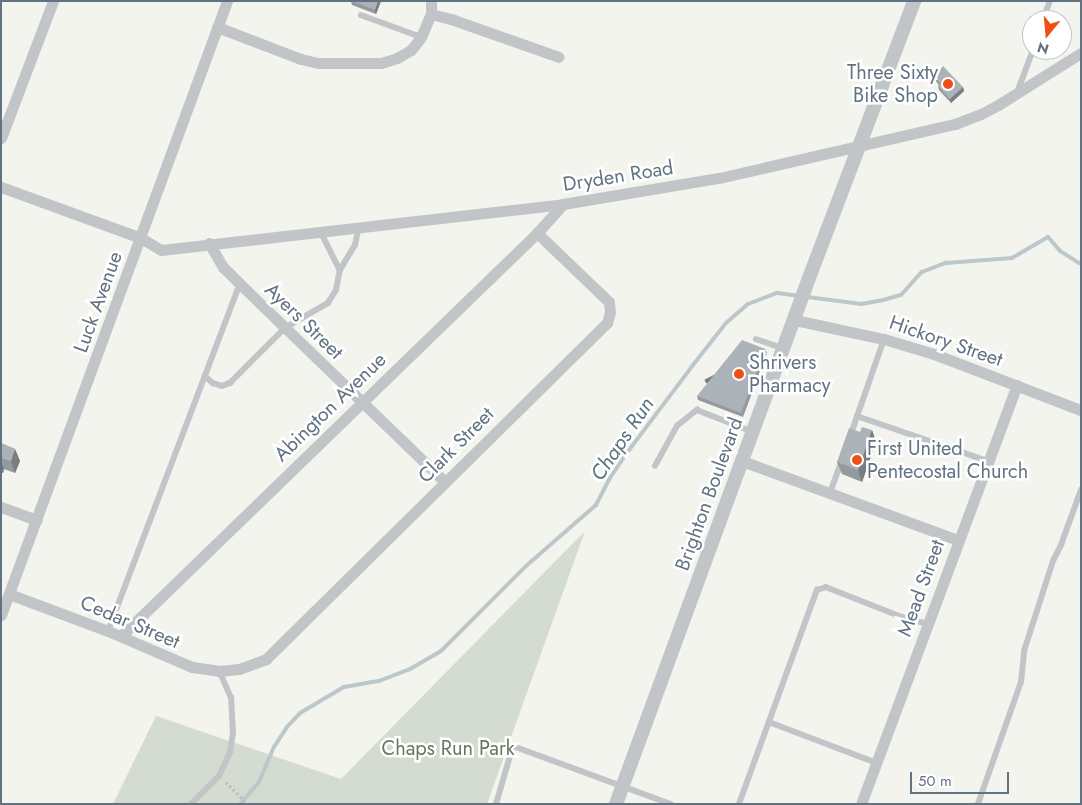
<!DOCTYPE html>
<html>
<head>
<meta charset="utf-8">
<style>
	body { margin:0 }
	#map { position:relative; width:1082px; height:805px; overflow:hidden; background:#f4f4ef; font-family:Jost,sans-serif }
	div>[style] { position:absolute }
	[style*='--x'] { left:calc(var(--x)*1px); top:calc(var(--y)*1px); width:calc(var(--w)*1px); rotate:calc(var(--a)*1deg) }
	.green>* { inset:0; background:#d4dbd0 }
	.stream>* { height:4px; margin:-2px; padding:0 2px; transform-origin:2px; border-radius:2px; background:#bcc7cc }
	.path>* { height:2.5px; margin-top:-1.25px; transform-origin:0; background:repeating-linear-gradient(90deg,#babdbf 0 2.5px,transparent 0 5px) }
	.service>* { height:5.5px; margin:-2.75px; padding:0 2.75px; transform-origin:2.75px; border-radius:2.75px; background:#c1c5c8 }
	.minor>* { height:11px; margin:-5.5px; padding:0 5.5px; transform-origin:5.5px; border-radius:5.5px; background:#c1c5c8 }
	.tertiary>* { height:14px; margin:-7px; padding:0 7px; transform-origin:7px; border-radius:7px; background:#c1c5c8 }
	.wall>* { inset:0; background:#939a9e }
	.shaded-wall>* { inset:0; background:#787d81; transform-origin:0 0 }
	.building>* { inset:0; background:#abb3b8 }
	.dots>* { width:14px; height:14px; translate:-50% -50%; box-sizing:border-box; border:2px solid #fff; border-radius:50% }
	span { translate:-50% -50%; white-space:nowrap; text-align:center; line-height:1.15; -webkit-text-stroke:5px #fff; paint-order:stroke }
	.poi-label { font-size:20px; color:#617383 }
	.right { translate:-100% -50%; text-align:right }
	.left { translate:0 -50%; text-align:left }
	.street-label { font-size:20px; color:#617383 }
	.park-label { font-size:20px; color:#647960 }
	.water-label { font-size:21px; color:#5c7680; font-style:italic }
	.frame { position:absolute; inset:0; border:2px solid #617383; pointer-events:none }
	.north { position:absolute; left:1022px; top:10px; width:50px; height:50px; box-sizing:border-box; background:#fff; border:1px solid #c0c7cd; border-radius:50%; rotate:197deg; font-size:14px; font-weight:700; line-height:20px; text-align:center; color:#617383 }
	.north::after { content:''; display:block; margin:auto; width:18px; height:22px; background:#ed4f16; clip-path:polygon(50% 0,100% 100%,50% 72%,0 100%) }
	.scale { position:absolute; left:910px; top:772px; width:99px; height:22px; box-sizing:border-box; border:2px solid #617383; border-top:0; padding-left:6px; font-size:15px; line-height:18px; white-space:nowrap; color:#617383; -webkit-text-stroke:4px #fff; paint-order:stroke }
</style>
</head>
<body>
<div id="map">
	<div class="green">
		<div style="clip-path:polygon(585px 531px,487px 804px,113px 804px,156px 716px,341px 779px)"></div>
	</div>
	<div class="stream">
		<div style="--x:240;--y:804;--w:29;--a:-49"></div>
		<div style="--x:259;--y:782;--w:38;--a:-67"></div>
		<div style="--x:274;--y:747;--w:24;--a:-57"></div>
		<div style="--x:287;--y:727;--w:19;--a:-47"></div>
		<div style="--x:300;--y:713;--w:51;--a:-30.6"></div>
		<div style="--x:344;--y:687;--w:36;--a:-10"></div>
		<div style="--x:379;--y:681;--w:33;--a:-21"></div>
		<div style="--x:410;--y:669;--w:36;--a:-30"></div>
		<div style="--x:441;--y:651;--w:120;--a:-45"></div>
		<div style="--x:526;--y:566;--w:93;--a:-41.1"></div>
		<div style="--x:596;--y:505;--w:30;--a:-63"></div>
		<div style="--x:610;--y:478;--w:29;--a:-56"></div>
		<div style="--x:626;--y:454;--w:111;--a:-53"></div>
		<div style="--x:693;--y:365;--w:53;--a:-51.8"></div>
		<div style="--x:726;--y:323;--w:29;--a:-41"></div>
		<div style="--x:748;--y:304;--w:31;--a:-21"></div>
		<div style="--x:777;--y:293;--w:85;--a:7.5"></div>
		<div style="--x:861;--y:304;--w:22;--a:-10"></div>
		<div style="--x:883;--y:300;--w:19;--a:-16"></div>
		<div style="--x:901;--y:295;--w:31;--a:-48"></div>
		<div style="--x:922;--y:272;--w:26;--a:-21"></div>
		<div style="--x:946;--y:263;--w:66;--a:-4.3"></div>
		<div style="--x:1012;--y:258;--w:42;--a:-30.3"></div>
		<div style="--x:1048;--y:237;--w:18;--a:49"></div>
		<div style="--x:1060;--y:251;--w:25;--a:32"></div>
	</div>
	<div class="path">
		<div style="--x:226;--y:782;--w:31;--a:45"></div>
	</div>
	<div class="service">
		<div style="--x:361;--y:15;--w:64;--a:20.1"></div>
		<div style="--x:1043;--y:20;--w:20;--a:-70"></div>
		<div style="--x:1018;--y:90;--w:43;--a:-69.4"></div>
		<div style="--x:321;--y:232;--w:42;--a:63.4"></div>
		<div style="--x:756;--y:339;--w:28;--a:19"></div>
		<div style="--x:205;--y:376;--w:11;--a:41"></div>
		<div style="--x:213;--y:383;--w:9;--a:18"></div>
		<div style="--x:222;--y:386;--w:9;--a:-21"></div>
		<div style="--x:230;--y:383;--w:78;--a:-45"></div>
		<div style="--x:285;--y:328;--w:50;--a:-30.2"></div>
		<div style="--x:328;--y:303;--w:15;--a:-58"></div>
		<div style="--x:336;--y:290;--w:20;--a:-79"></div>
		<div style="--x:340;--y:270;--w:29;--a:-59"></div>
		<div style="--x:355;--y:245;--w:19;--a:-78"></div>
		<div style="--x:857;--y:416;--w:139;--a:19"></div>
		<div style="--x:851;--y:434;--w:101;--a:-70.8"></div>
		<div style="--x:655;--y:466;--w:46;--a:-61.2"></div>
		<div style="--x:677;--y:426;--w:26;--a:-39"></div>
		<div style="--x:697;--y:410;--w:58;--a:21.3"></div>
		<div style="--x:830;--y:493;--w:33;--a:-70"></div>
		<div style="--x:108;--y:631;--w:371;--a:-69.2"></div>
		<div style="--x:769;--y:722;--w:116;--a:20.8"></div>
		<div style="--x:191;--y:804;--w:40;--a:-45"></div>
		<div style="--x:219;--y:776;--w:26;--a:-65"></div>
		<div style="--x:230;--y:752;--w:18;--a:-81"></div>
		<div style="--x:233;--y:734;--w:36;--a:-93"></div>
		<div style="--x:231;--y:698;--w:30;--a:-114"></div>
		<div style="--x:496;--y:804;--w:60;--a:-73.7"></div>
		<div style="--x:513;--y:746;--w:168;--a:20.2"></div>
		<div style="--x:739;--y:804;--w:228;--a:-70"></div>
		<div style="--x:817;--y:590;--w:9;--a:-18"></div>
		<div style="--x:826;--y:587;--w:82;--a:21.5"></div>
		<div style="--x:902;--y:617;--w:27;--a:15"></div>
		<div style="--x:978;--y:804;--w:129;--a:-70.6"></div>
		<div style="--x:1021;--y:682;--w:31;--a:-84"></div>
		<div style="--x:1024;--y:651;--w:95;--a:-72.1"></div>
		<div style="--x:1053;--y:561;--w:18;--a:-63"></div>
		<div style="--x:1061;--y:545;--w:59;--a:-70"></div>
	</div>
	<div class="minor">
		<div style="--x:431;--y:14;--w:21;--a:14"></div>
		<div style="--x:451;--y:19;--w:114;--a:19.4"></div>
		<div style="--x:217;--y:27;--w:90;--a:20.9"></div>
		<div style="--x:301;--y:59;--w:18;--a:13"></div>
		<div style="--x:319;--y:63;--w:62;--a:0"></div>
		<div style="--x:381;--y:63;--w:17;--a:-17"></div>
		<div style="--x:397;--y:58;--w:16;--a:-30"></div>
		<div style="--x:411;--y:50;--w:16;--a:-52"></div>
		<div style="--x:421;--y:37;--w:25;--a:-67"></div>
		<div style="--x:431;--y:14;--w:13;--a:-90"></div>
		<div style="--x:1;--y:138;--w:147;--a:-69.2"></div>
		<div style="--x:1;--y:187;--w:149;--a:20"></div>
		<div style="--x:141;--y:238;--w:23;--a:31"></div>
		<div style="--x:161;--y:250;--w:405;--a:-6.5"></div>
		<div style="--x:563;--y:204;--w:158;--a:-9.5"></div>
		<div style="--x:719;--y:178;--w:242;--a:-12.9"></div>
		<div style="--x:955;--y:124;--w:28;--a:-21"></div>
		<div style="--x:981;--y:114;--w:19;--a:-28"></div>
		<div style="--x:998;--y:105;--w:98;--a:-32.1"></div>
		<div style="--x:209;--y:243;--w:28;--a:60"></div>
		<div style="--x:223;--y:267;--w:24;--a:45"></div>
		<div style="--x:240;--y:284;--w:285;--a:44"></div>
		<div style="--x:795;--y:320;--w:91;--a:12.1"></div>
		<div style="--x:884;--y:339;--w:52;--a:16.7"></div>
		<div style="--x:934;--y:354;--w:157;--a:20.9"></div>
		<div style="--x:742;--y:461;--w:230;--a:20.1"></div>
		<div style="--x:1;--y:507;--w:38;--a:20"></div>
		<div style="--x:9;--y:594;--w:106;--a:20.5"></div>
		<div style="--x:108;--y:631;--w:91;--a:23.2"></div>
		<div style="--x:192;--y:667;--w:27;--a:8"></div>
		<div style="--x:219;--y:671;--w:20;--a:-6"></div>
		<div style="--x:239;--y:669;--w:29;--a:-20"></div>
		<div style="--x:266;--y:659;--w:479;--a:-44.6"></div>
		<div style="--x:607;--y:323;--w:11;--a:-75"></div>
		<div style="--x:610;--y:312;--w:10;--a:-96"></div>
		<div style="--x:609;--y:302;--w:100;--a:-136.2"></div>
		<div style="--x:1;--y:615;--w:654;--a:-69.79"></div>
		<div style="--x:121;--y:636;--w:579;--a:-44.09"></div>
		<div style="--x:537;--y:233;--w:39;--a:-48"></div>
		<div style="--x:861;--y:804;--w:447;--a:-69.6"></div>
	</div>
	<div class="tertiary">
		<div style="--x:616;--y:804;--w:560;--a:-69.85"></div>
		<div style="--x:809;--y:278;--w:296;--a:-69.2"></div>
	</div>
	<div class="wall">
		<div style="clip-path:polygon(351px 1px,381px 1px,376px 14px,352px 5px)"></div>
		<div style="clip-path:polygon(933px 76px,963px 87px,964px 91px,951px 103px,939px 90px,938px 86px,939px 85px,935px 80px)"></div>
		<div style="clip-path:polygon(767px 353px,743px 417px,698px 400px,697px 396px)"></div>
		<div style="clip-path:polygon(872px 430px,876px 442px,862px 482px,842px 474px,837px 462px,860px 432px)"></div>
		<div style="clip-path:polygon(1px 443px,15px 449px,20px 461px,15px 473px,4px 469px,3px 473px,1px 473px)"></div>
	</div>
	<div class="shaded-wall">
		<div style="clip-path:polygon(378px 1px,381px 1px,376px 14px,375px 10px)"></div>
		<div style="clip-path:polygon(963px 87px,964px 91px,951px 103px,950px 99px)"></div>
		<div style="left:765px;top:349px;width:4px;height:68px;rotate:63deg"></div>
		<div style="clip-path:polygon(872px 430px,876px 442px,862px 482px,858px 470px)"></div>
		<div style="clip-path:polygon(15px 449px,20px 461px,15px 473px,11px 461px)"></div>
		<div style="clip-path:polygon(1px 461px,4px 469px,3px 473px,1px 470px)"></div>
	</div>
	<div class="building">
		<div style="clip-path:polygon(352px 1px,378px 1px,375px 10px)"></div>
		<div style="clip-path:polygon(943px 66px,963px 87px,950px 99px,938px 86px,941px 84px,933px 76px)"></div>
		<div style="clip-path:polygon(742px 340px,765px 349px,741px 413px,697px 396px)"></div>
		<div style="clip-path:polygon(862px 427px,872px 430px,858px 470px,837px 462px,849px 428px,860px 432px)"></div>
		<div style="clip-path:polygon(1px 443px,15px 449px,11px 461px,1px 458px)"></div>
	</div>
	<div class="dots">
		<div style="left:948px;top:84px;background:#ed4f16"></div>
		<div style="left:739px;top:374px;background:#ed4f16"></div>
		<div style="left:857px;top:460px;background:#ed4f16"></div>
	</div>
	<div class="poi-label">
		<span class="right" style="left:938px;top:84px">Three Sixty<br>Bike Shop</span>
		<span class="left" style="left:749px;top:374px">Shrivers<br>Pharmacy</span>
		<span class="left" style="left:867px;top:460px">First United<br>Pentecostal Church</span>
	</div>
	<div class="street-label">
		<span style="left:618px;top:176px;rotate:-9deg">Dryden Road</span>
		<span style="left:98px;top:302px;rotate:-70deg">Luck Avenue</span>
		<span style="left:304px;top:321px;rotate:44deg">Ayers Street</span>
		<span style="left:946px;top:341px;rotate:19deg">Hickory Street</span>
		<span style="left:330px;top:407px;rotate:-44deg">Abington Avenue</span>
		<span style="left:456px;top:445px;rotate:-45deg">Clark Street</span>
		<span style="left:709px;top:494px;rotate:-70deg">Brighton Boulevard</span>
		<span style="left:921px;top:588px;rotate:-70deg">Mead Street</span>
		<span style="left:130px;top:622px;rotate:23deg">Cedar Street</span>
	</div>
	<div class="park-label">
		<span style="left:448px;top:748px">Chaps Run Park</span>
	</div>
	<div class="water-label">
		<span style="left:622px;top:439px;rotate:-56deg">Chaps Run</span>
	</div>
	<div class="frame"></div>
	<div class="north">N</div>
	<div class="scale">50 m</div>
</div>
</body>
</html>
